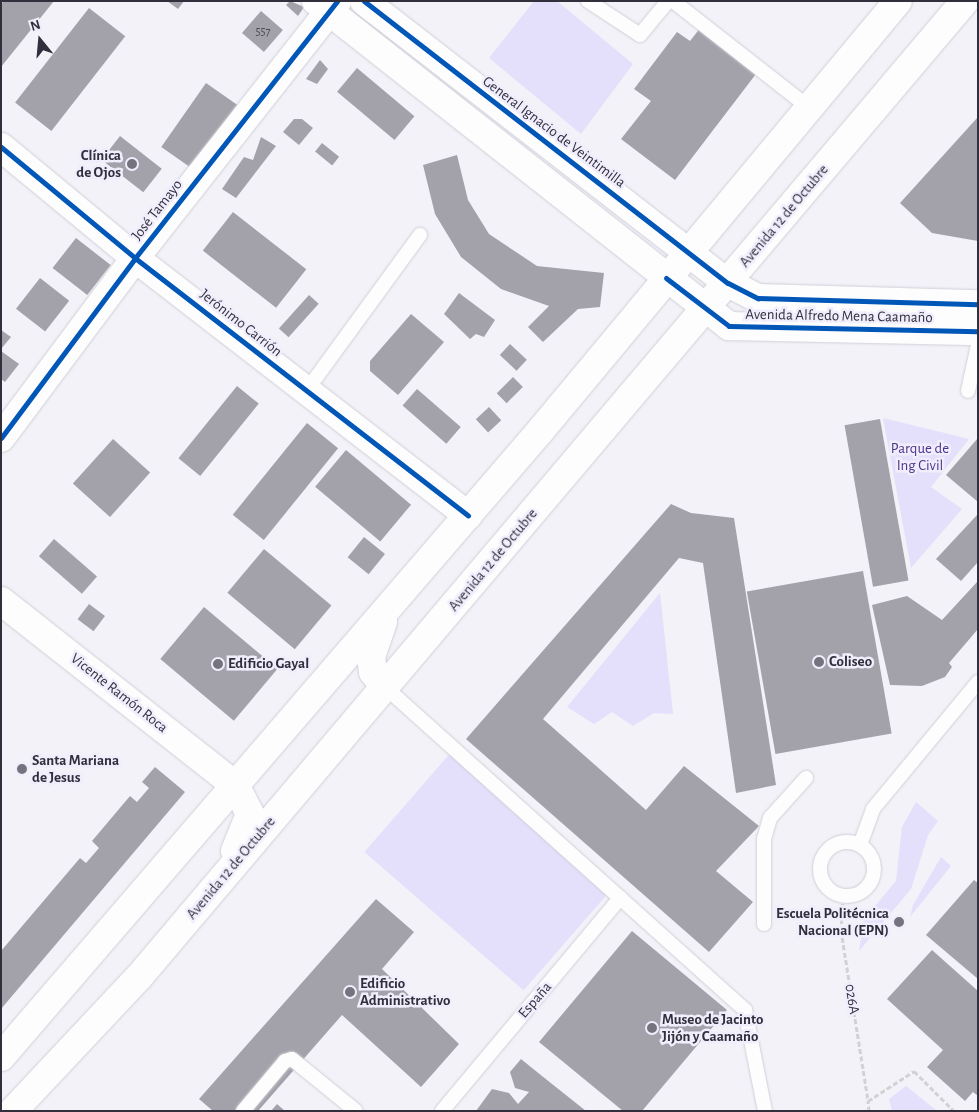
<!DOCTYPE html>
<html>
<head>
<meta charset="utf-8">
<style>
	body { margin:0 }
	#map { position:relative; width:979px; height:1112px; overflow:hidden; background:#f2f2f8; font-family:"Alegreya Sans",sans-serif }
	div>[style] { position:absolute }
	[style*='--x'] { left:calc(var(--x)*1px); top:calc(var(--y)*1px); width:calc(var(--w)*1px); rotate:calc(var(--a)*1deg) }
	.green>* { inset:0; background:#e4dffb; transform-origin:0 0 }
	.building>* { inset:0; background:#a3a2aa; transform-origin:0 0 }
	.path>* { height:3px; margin-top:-1.5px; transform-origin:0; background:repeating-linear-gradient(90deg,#d2d2d4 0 5px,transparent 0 7.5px) }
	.roads { filter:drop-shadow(0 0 1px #d0cfd8) drop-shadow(0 0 1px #d0cfd8) }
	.service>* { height:14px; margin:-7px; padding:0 7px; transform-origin:7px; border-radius:7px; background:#fdfdfe }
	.service>.ring { margin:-7px; padding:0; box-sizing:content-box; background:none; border:14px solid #fdfdfe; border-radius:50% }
	.minor>* { height:28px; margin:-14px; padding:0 14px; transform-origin:14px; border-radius:14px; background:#fdfdfe }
	.tertiary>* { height:28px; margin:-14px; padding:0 14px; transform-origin:14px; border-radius:14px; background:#fdfdfe }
	.secondary>* { height:28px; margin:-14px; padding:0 14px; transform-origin:14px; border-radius:14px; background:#fdfdfe }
	.cycleway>* { height:5px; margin:-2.5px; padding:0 2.5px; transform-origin:2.5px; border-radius:2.5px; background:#0057b8 }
	.dots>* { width:14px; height:14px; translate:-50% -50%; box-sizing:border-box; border:2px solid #f0eefc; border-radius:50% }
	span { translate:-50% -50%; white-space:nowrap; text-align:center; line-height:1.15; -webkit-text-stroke:5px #f0eefc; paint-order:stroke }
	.number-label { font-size:12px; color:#4e4c58 }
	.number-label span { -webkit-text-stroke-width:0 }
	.street-label { font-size:15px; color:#322f3d }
	.poi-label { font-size:15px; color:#322f3d; font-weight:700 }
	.right { translate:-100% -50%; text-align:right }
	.left { translate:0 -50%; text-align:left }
	.park-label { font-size:15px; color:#4f348c }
	.frame { position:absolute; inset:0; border:2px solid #322f3d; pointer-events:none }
	.north { position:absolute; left:15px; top:15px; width:50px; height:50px; -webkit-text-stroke:4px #f0eefc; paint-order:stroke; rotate:343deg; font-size:14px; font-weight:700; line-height:20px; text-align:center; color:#322f3d }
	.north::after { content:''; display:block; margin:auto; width:18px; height:22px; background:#322f3d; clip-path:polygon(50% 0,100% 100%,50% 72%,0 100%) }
</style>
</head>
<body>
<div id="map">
	<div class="green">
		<div style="clip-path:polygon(534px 1px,557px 1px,633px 64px,581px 134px,489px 58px)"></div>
		<div style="clip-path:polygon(883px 418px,969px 439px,931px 487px,962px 509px,911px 568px)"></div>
		<div style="clip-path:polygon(660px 593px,673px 714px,654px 713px,633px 726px,612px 712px,594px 724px,567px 707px)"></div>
		<div style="left:453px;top:750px;width:211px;height:135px;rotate:41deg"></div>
		<div style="clip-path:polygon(916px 802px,938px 821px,928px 835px,911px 889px,859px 951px,864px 919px,896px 881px,902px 827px)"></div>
		<div style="clip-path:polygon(941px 857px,951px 866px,910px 917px,913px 905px)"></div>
		<div style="clip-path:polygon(906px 1086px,937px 1111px,892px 1111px,889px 1099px)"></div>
	</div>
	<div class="building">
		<div style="clip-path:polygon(4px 1px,54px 1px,1px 67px,1px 4px)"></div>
		<div style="clip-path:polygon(167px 1px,184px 1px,178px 9px)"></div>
		<div style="clip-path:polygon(290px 1px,304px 7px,298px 16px,286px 5px)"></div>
		<div style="left:89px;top:8px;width:46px;height:120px;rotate:38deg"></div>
		<div style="left:261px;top:11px;width:29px;height:29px;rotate:41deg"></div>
		<div style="clip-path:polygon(701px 27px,759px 70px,675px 180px,621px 139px,651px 101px,634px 89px,677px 32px,690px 41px)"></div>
		<div style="clip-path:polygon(320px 60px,328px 69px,317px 84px,306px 79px)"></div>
		<div style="left:357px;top:68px;width:75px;height:31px;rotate:40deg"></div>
		<div style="left:206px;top:83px;width:38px;height:78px;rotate:35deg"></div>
		<div style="clip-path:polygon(978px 117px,978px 241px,932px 233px,900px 203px)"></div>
		<div style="clip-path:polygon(294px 119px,302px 119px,313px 128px,299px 145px,283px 132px)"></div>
		<div style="left:120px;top:136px;width:53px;height:30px;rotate:38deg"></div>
		<div style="clip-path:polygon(261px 137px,276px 146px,236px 198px,222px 189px,244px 157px,253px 160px)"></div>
		<div style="left:322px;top:143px;width:22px;height:11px;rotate:39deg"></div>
		<div style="clip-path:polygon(457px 155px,468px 200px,489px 234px,537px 266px,604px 273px,600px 307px,578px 309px,543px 342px,528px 327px,549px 306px,501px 289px,461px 257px,435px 214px,423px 165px)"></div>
		<div style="left:233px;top:212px;width:93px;height:49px;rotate:38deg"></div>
		<div style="left:76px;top:238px;width:44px;height:38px;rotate:38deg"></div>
		<div style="left:40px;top:278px;width:37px;height:39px;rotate:38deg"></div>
		<div style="clip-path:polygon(459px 293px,495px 320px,484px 337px,476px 334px,470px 339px,444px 314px)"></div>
		<div style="left:309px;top:295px;width:13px;height:45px;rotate:42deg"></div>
		<div style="clip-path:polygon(411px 314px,444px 342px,398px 395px,370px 371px,370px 361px)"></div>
		<div style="clip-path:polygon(1px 330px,11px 337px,1px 349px)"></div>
		<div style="left:510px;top:344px;width:23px;height:15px;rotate:43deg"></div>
		<div style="clip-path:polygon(1px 351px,19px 364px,5px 382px,1px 379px)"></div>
		<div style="left:513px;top:377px;width:14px;height:23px;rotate:45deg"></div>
		<div style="left:237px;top:386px;width:28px;height:93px;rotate:39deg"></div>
		<div style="left:417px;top:389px;width:58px;height:22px;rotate:41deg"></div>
		<div style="left:489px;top:407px;width:18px;height:18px;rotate:47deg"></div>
		<div style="left:880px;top:419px;width:164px;height:36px;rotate:80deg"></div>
		<div style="left:307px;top:423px;width:40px;height:118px;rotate:39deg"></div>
		<div style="clip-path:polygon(978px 438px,978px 502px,946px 475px)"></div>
		<div style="left:113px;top:439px;width:50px;height:60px;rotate:42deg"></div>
		<div style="left:346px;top:450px;width:85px;height:48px;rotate:40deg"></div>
		<div style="clip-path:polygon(671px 504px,691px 513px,734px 518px,776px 785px,736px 793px,703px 563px,679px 558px,543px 719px,646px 810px,684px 766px,759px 826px,716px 871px,753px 902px,709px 952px,466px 739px)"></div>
		<div style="clip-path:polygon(978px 514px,978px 562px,961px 581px,936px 559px)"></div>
		<div style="left:364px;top:537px;width:27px;height:26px;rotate:39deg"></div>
		<div style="left:54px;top:539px;width:57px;height:23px;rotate:41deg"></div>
		<div style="left:264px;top:549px;width:88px;height:57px;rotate:40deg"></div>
		<div style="left:863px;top:571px;width:165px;height:118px;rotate:80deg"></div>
		<div style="clip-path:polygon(978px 581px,978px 629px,949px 663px,952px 667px,945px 677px,922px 686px,890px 685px,872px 605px,907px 596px,942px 620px)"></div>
		<div style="left:89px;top:604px;width:20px;height:19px;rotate:37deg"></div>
		<div style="left:204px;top:607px;width:96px;height:68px;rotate:40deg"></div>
		<div style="clip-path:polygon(155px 767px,185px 792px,1px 1009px,1px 951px,80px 858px,86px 863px,99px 848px,92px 841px,130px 796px,137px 802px,149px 788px,142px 782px)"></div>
		<div style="clip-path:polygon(974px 880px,978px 883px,978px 979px,926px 935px)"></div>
		<div style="clip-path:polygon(376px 899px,414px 932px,382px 969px,459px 1044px,421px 1087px,342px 1015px,258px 1111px,213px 1111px,199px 1099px)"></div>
		<div style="clip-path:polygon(632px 931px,727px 1010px,642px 1111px,623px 1111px,539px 1042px)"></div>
		<div style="clip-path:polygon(932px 950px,978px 991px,978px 1096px,973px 1092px,965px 1101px,927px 1067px,943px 1050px,887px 999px)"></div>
		<div style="clip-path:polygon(521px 1059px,542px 1076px,586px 1111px,476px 1111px,492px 1089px,509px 1093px,518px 1104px,529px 1092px,515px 1088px,510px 1072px)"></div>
		<div style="clip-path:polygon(277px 1104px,285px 1111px,271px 1111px)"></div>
	</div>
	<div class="path">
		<div style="--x:843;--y:896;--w:34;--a:93"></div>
		<div style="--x:841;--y:930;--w:173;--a:81"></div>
		<div style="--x:869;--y:1111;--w:10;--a:-96"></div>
		<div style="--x:868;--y:1101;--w:55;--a:-33.1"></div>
		<div style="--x:914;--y:1071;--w:57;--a:45"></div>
	</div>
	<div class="roads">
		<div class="service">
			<div style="--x:588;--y:1;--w:62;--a:33.2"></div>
			<div style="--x:640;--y:35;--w:44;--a:-50.5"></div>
			<div style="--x:673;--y:1;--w:172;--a:38.1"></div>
			<div style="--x:307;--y:390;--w:192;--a:-53.9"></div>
			<div style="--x:968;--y:391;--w:47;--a:-77.7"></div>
			<div style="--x:385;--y:687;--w:484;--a:41.9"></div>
			<div style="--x:745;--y:1010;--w:103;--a:78.8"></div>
			<div class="ring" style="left:820px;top:842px;width:40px;height:40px"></div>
			<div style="--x:860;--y:845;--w:38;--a:-70"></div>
			<div style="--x:873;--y:809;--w:165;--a:-50.4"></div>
			<div style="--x:764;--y:924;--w:85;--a:-90"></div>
			<div style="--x:764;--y:839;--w:22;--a:-74"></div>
			<div style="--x:770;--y:818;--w:54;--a:-48"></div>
			<div style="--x:243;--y:1111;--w:65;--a:-50"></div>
			<div style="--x:285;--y:1061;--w:7;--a:-16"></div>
			<div style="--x:292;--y:1059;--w:82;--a:39.1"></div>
			<div style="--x:442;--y:1111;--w:278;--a:-50.1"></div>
		</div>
		<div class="minor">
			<div style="--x:1;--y:147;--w:174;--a:39.6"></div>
			<div style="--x:135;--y:258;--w:421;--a:37.7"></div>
			<div style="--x:1;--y:438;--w:224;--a:-53.3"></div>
			<div style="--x:135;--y:258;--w:327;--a:-51.8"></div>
			<div style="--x:1;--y:601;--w:299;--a:38.2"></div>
		</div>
		<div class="tertiary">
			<div style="--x:316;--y:1;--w:526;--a:38.2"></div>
			<div style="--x:729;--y:326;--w:249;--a:1.2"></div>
			<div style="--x:364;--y:1;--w:460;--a:37.8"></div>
			<div style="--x:728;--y:283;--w:34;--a:27"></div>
			<div style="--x:758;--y:298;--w:220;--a:1.6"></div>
		</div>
		<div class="secondary">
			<div style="--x:383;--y:622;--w:37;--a:109"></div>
			<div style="--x:371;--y:657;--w:15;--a:82"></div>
			<div style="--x:373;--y:672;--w:19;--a:51"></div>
			<div style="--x:235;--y:851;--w:40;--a:-68"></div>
			<div style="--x:250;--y:814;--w:31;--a:-117"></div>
			<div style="--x:1;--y:1057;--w:827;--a:-49.26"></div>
			<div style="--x:541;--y:430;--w:558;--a:-50.23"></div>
			<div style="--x:13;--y:1111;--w:184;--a:-46.8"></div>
			<div style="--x:139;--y:977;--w:1279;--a:-49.76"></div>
		</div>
	</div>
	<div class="cycleway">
		<div style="--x:364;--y:1;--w:460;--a:37.8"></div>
		<div style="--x:728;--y:283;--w:34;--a:27"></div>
		<div style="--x:758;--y:298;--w:220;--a:1.6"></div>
		<div style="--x:1;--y:147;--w:174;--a:39.6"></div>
		<div style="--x:135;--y:258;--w:421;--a:37.7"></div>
		<div style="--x:666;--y:278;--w:79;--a:37.3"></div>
		<div style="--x:729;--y:326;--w:249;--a:1.2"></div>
		<div style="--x:1;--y:438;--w:224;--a:-53.3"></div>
		<div style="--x:135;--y:258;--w:327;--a:-51.8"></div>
	</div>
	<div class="dots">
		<div style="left:132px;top:164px;background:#75737e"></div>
		<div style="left:819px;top:662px;background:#75737e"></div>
		<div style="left:218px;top:664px;background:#75737e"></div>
		<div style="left:22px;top:769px;background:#75737e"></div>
		<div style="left:899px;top:922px;background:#75737e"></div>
		<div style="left:350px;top:992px;background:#75737e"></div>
		<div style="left:652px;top:1028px;background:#75737e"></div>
	</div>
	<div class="number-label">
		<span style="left:263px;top:32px">557</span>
	</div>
	<div class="street-label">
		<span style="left:554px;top:132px;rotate:37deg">General Ignacio de Veintimilla</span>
		<span style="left:157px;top:210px;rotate:-52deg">José Tamayo</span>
		<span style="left:784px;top:216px;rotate:-50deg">Avenida 12 de Octubre</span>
		<span style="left:839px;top:316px;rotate:1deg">Avenida Alfredo Mena Caamaño</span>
		<span style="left:241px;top:323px;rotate:38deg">Jerónimo Carrión</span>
		<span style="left:493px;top:560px;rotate:-50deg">Avenida 12 de Octubre</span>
		<span style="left:119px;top:693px;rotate:38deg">Vicente Ramón Roca</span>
		<span style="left:231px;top:868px;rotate:-50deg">Avenida 12 de Octubre</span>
		<span style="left:852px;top:999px;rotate:81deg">026A</span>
		<span style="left:535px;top:1000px;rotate:-49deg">España</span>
	</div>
	<div class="poi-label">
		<span class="right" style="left:121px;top:164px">Clínica<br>de Ojos</span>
		<span class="left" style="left:829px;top:662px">Coliseo</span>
		<span class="left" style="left:228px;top:664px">Edificio Gayal</span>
		<span class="left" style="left:32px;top:769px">Santa Mariana<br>de Jesus</span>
		<span class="right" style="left:889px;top:922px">Escuela Politécnica<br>Nacional (EPN)</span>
		<span class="left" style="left:360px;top:992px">Edificio<br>Administrativo</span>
		<span class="left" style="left:662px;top:1028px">Museo de Jacinto<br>Jijón y Caamaño</span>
	</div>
	<div class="park-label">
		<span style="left:920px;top:457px">Parque de<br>Ing Civil</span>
	</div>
	<div class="frame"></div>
	<div class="north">N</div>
</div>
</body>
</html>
